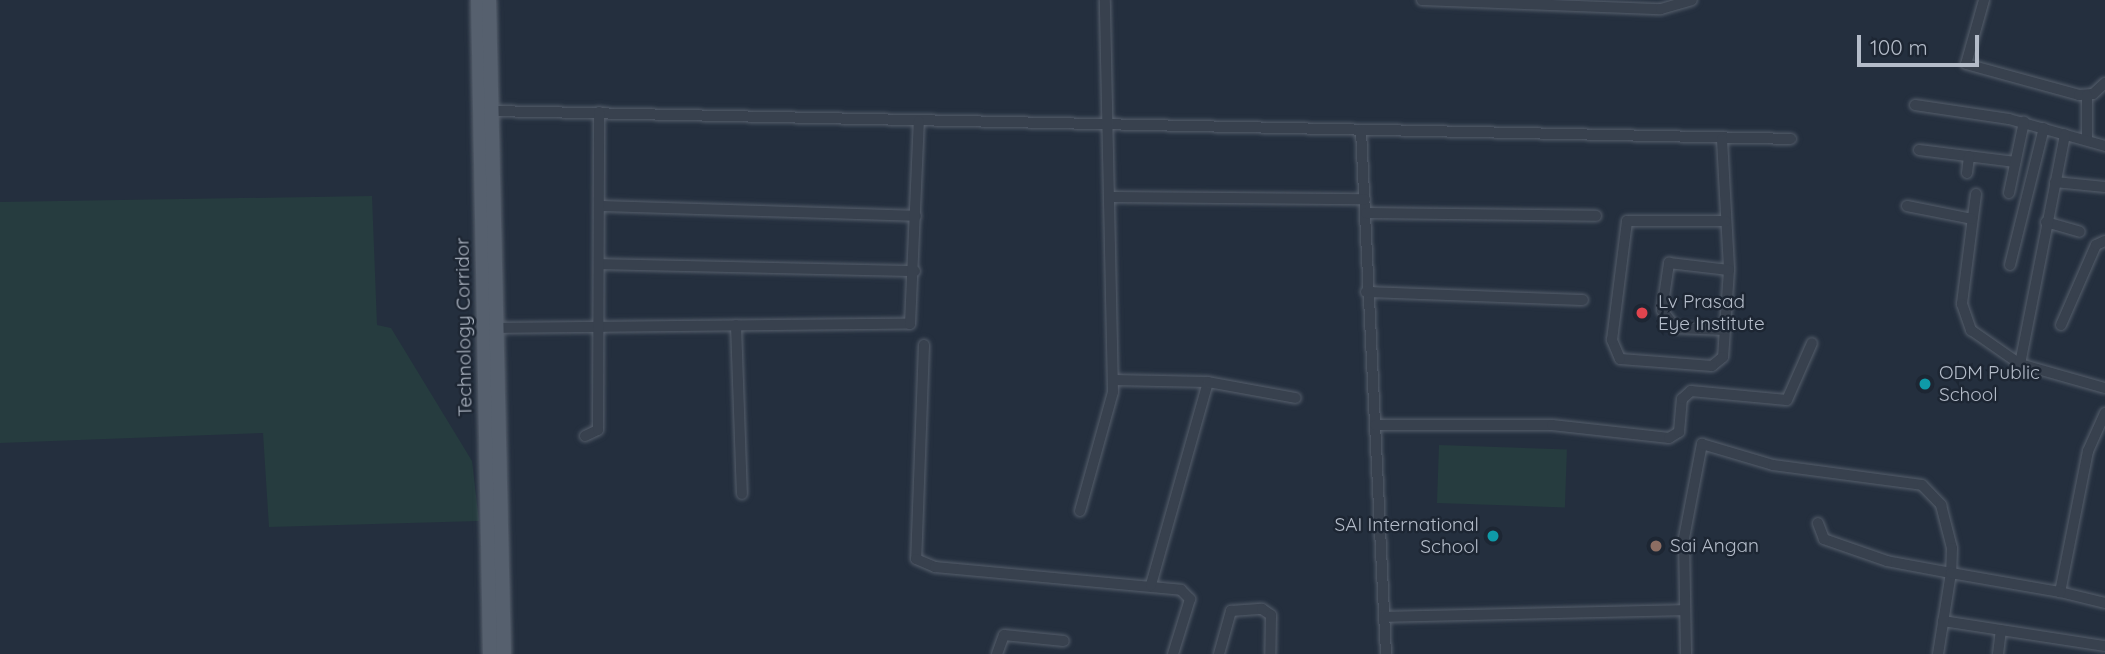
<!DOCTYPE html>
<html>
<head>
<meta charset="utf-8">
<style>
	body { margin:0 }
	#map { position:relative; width:2105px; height:654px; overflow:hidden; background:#242f3e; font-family:Quicksand,sans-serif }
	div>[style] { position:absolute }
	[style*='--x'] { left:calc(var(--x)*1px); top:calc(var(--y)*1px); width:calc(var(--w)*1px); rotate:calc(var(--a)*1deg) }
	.green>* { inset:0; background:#263c3f; transform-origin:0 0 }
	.roads { filter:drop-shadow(0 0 2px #565f6c) drop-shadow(0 0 2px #565f6c) }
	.minor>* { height:10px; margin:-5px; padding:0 5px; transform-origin:5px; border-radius:5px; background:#38414e }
	.major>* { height:14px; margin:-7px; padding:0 7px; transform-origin:7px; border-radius:7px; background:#56606e }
	.dots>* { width:19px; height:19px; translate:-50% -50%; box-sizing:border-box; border:4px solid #1d2633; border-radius:50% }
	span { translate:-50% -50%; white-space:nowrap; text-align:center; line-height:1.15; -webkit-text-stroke:5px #1d2633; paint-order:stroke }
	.poi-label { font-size:19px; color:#b4bcc9 }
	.left { translate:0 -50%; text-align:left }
	.right { translate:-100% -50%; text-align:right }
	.street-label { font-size:19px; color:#b4bcc9 }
	.scale { position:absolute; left:1857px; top:35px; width:122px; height:32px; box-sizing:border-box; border:4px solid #b4bcc9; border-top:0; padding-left:9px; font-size:21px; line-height:24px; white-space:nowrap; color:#b4bcc9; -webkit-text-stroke:5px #1d2633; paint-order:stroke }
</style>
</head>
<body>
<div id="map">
	<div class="green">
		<div style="clip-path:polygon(372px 196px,377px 325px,391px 328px,472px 461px,479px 521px,269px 527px,263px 433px,0 443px,0 202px)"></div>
		<div style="left:1439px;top:445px;width:128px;height:58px;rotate:2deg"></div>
	</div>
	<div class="roads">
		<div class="minor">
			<div style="--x:1422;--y:0;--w:239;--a:2.2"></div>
			<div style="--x:1661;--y:9;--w:32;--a:-16"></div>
			<div style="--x:1984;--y:0;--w:66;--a:105.7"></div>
			<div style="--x:1966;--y:64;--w:117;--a:15.3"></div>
			<div style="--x:2079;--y:95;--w:14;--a:-4"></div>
			<div style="--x:2093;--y:94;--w:16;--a:-43"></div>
			<div style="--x:2087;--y:95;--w:45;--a:90"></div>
			<div style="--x:1915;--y:105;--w:95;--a:8.5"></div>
			<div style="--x:2009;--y:119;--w:100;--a:15.7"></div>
			<div style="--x:492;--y:111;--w:1299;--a:1.23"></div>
			<div style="--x:1361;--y:130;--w:525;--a:87.27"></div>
			<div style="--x:1722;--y:139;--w:131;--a:86.9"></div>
			<div style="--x:1729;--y:270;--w:87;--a:93.9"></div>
			<div style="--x:1723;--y:357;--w:14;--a:141"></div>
			<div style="--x:1712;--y:366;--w:92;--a:-175.6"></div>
			<div style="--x:1620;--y:359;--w:21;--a:-113"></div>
			<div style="--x:1612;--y:340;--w:120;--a:-82.8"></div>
			<div style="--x:1627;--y:221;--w:99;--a:0"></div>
			<div style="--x:1919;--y:150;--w:97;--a:7.1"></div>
			<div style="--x:1967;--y:173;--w:17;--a:-83"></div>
			<div style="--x:2055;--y:182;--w:50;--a:5.7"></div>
			<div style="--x:2009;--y:193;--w:73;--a:-78.1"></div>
			<div style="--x:1976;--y:194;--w:111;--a:97.3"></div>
			<div style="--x:1962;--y:304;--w:28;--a:71"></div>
			<div style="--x:1971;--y:330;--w:60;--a:34.8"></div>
			<div style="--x:2020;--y:364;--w:88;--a:15.8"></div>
			<div style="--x:1111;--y:197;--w:254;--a:0.5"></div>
			<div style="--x:599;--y:206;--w:317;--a:1.8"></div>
			<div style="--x:1907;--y:206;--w:66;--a:11.3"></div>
			<div style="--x:1366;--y:213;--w:230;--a:0.7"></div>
			<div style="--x:2046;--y:222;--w:35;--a:16"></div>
			<div style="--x:600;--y:264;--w:315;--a:1.3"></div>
			<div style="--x:2010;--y:265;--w:141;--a:-76.1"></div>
			<div style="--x:1366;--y:292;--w:217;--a:2.1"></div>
			<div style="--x:736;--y:325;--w:169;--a:88"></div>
			<div style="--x:2061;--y:325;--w:87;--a:-66.4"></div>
			<div style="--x:2096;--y:245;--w:10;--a:-24"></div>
			<div style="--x:495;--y:328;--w:415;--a:-0.6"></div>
			<div style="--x:910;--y:324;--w:203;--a:-87.5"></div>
			<div style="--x:1725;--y:330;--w:49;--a:-177.7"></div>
			<div style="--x:1676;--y:328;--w:23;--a:-128"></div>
			<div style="--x:1662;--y:310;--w:48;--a:-81.5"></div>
			<div style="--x:1669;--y:263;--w:60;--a:6.7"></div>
			<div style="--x:924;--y:345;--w:214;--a:92.1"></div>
			<div style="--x:916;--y:559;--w:21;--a:23"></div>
			<div style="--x:935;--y:567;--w:247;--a:5.3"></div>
			<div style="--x:1181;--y:590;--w:13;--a:45"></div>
			<div style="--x:1190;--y:599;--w:58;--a:107.2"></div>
			<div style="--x:2020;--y:364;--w:234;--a:-78.9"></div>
			<div style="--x:1113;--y:380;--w:95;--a:1.2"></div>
			<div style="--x:1208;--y:382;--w:211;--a:105.7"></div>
			<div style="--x:1208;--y:382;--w:89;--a:10.3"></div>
			<div style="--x:2105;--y:413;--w:42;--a:114.1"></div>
			<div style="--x:2088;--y:451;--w:144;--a:101.2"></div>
			<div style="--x:2060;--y:592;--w:46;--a:13.7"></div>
			<div style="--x:1375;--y:425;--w:177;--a:0"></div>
			<div style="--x:1552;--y:425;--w:118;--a:6.3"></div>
			<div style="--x:1669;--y:438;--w:12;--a:-31"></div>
			<div style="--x:1679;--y:432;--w:33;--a:-85"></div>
			<div style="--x:1682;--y:399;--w:12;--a:-42"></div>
			<div style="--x:1691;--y:391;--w:96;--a:5.4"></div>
			<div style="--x:1787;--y:400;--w:62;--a:-66.3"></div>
			<div style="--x:585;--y:436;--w:14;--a:-25"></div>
			<div style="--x:598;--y:430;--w:318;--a:-89.8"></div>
			<div style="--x:1080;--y:511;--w:123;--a:-74.5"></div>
			<div style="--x:1113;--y:392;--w:392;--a:-91.2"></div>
			<div style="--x:1384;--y:617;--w:301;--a:-1.3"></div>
			<div style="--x:1943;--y:621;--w:164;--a:8.8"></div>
			<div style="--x:997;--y:654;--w:20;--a:-70"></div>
			<div style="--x:1004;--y:635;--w:60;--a:5.7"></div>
			<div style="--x:1219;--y:654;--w:45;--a:-74.4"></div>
			<div style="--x:1231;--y:611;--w:31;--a:-4"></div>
			<div style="--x:1262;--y:609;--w:11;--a:34"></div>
			<div style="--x:1271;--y:615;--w:39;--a:91"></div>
			<div style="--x:1686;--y:654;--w:116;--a:-91"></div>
			<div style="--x:1684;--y:538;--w:96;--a:-79.2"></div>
			<div style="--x:1702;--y:444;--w:74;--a:16.5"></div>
			<div style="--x:1773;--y:465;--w:150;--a:7.6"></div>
			<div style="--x:1922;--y:485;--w:28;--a:46"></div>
			<div style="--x:1941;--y:505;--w:44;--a:75.7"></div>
			<div style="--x:1952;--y:548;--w:25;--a:92"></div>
			<div style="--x:1951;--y:573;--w:65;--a:-169.4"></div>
			<div style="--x:1887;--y:561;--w:67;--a:-160.8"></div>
			<div style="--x:1824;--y:539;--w:17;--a:-111"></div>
			<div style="--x:1938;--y:654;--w:82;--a:-80.9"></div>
			<div style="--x:1951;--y:573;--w:111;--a:9.9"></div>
			<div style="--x:1998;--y:654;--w:24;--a:-83"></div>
		</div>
		<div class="major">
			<div style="--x:478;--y:0;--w:654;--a:88.95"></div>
			<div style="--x:489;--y:0;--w:654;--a:88.69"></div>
		</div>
	</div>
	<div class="dots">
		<div style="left:1642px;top:313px;background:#e0444e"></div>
		<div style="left:1925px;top:384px;background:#0f9aa8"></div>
		<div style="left:1493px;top:536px;background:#0f9aa8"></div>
		<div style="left:1656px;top:546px;background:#8d6e63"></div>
	</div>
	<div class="poi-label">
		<span class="left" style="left:1658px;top:313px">Lv Prasad<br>Eye Institute</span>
		<span class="left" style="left:1939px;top:384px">ODM Public<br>School</span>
		<span class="right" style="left:1479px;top:536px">SAI International<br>School</span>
		<span class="left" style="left:1670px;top:546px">Sai Angan</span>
	</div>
	<div class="street-label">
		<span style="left:464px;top:327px;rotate:-91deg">Technology Corridor</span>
	</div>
	<div class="scale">100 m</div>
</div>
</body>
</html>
